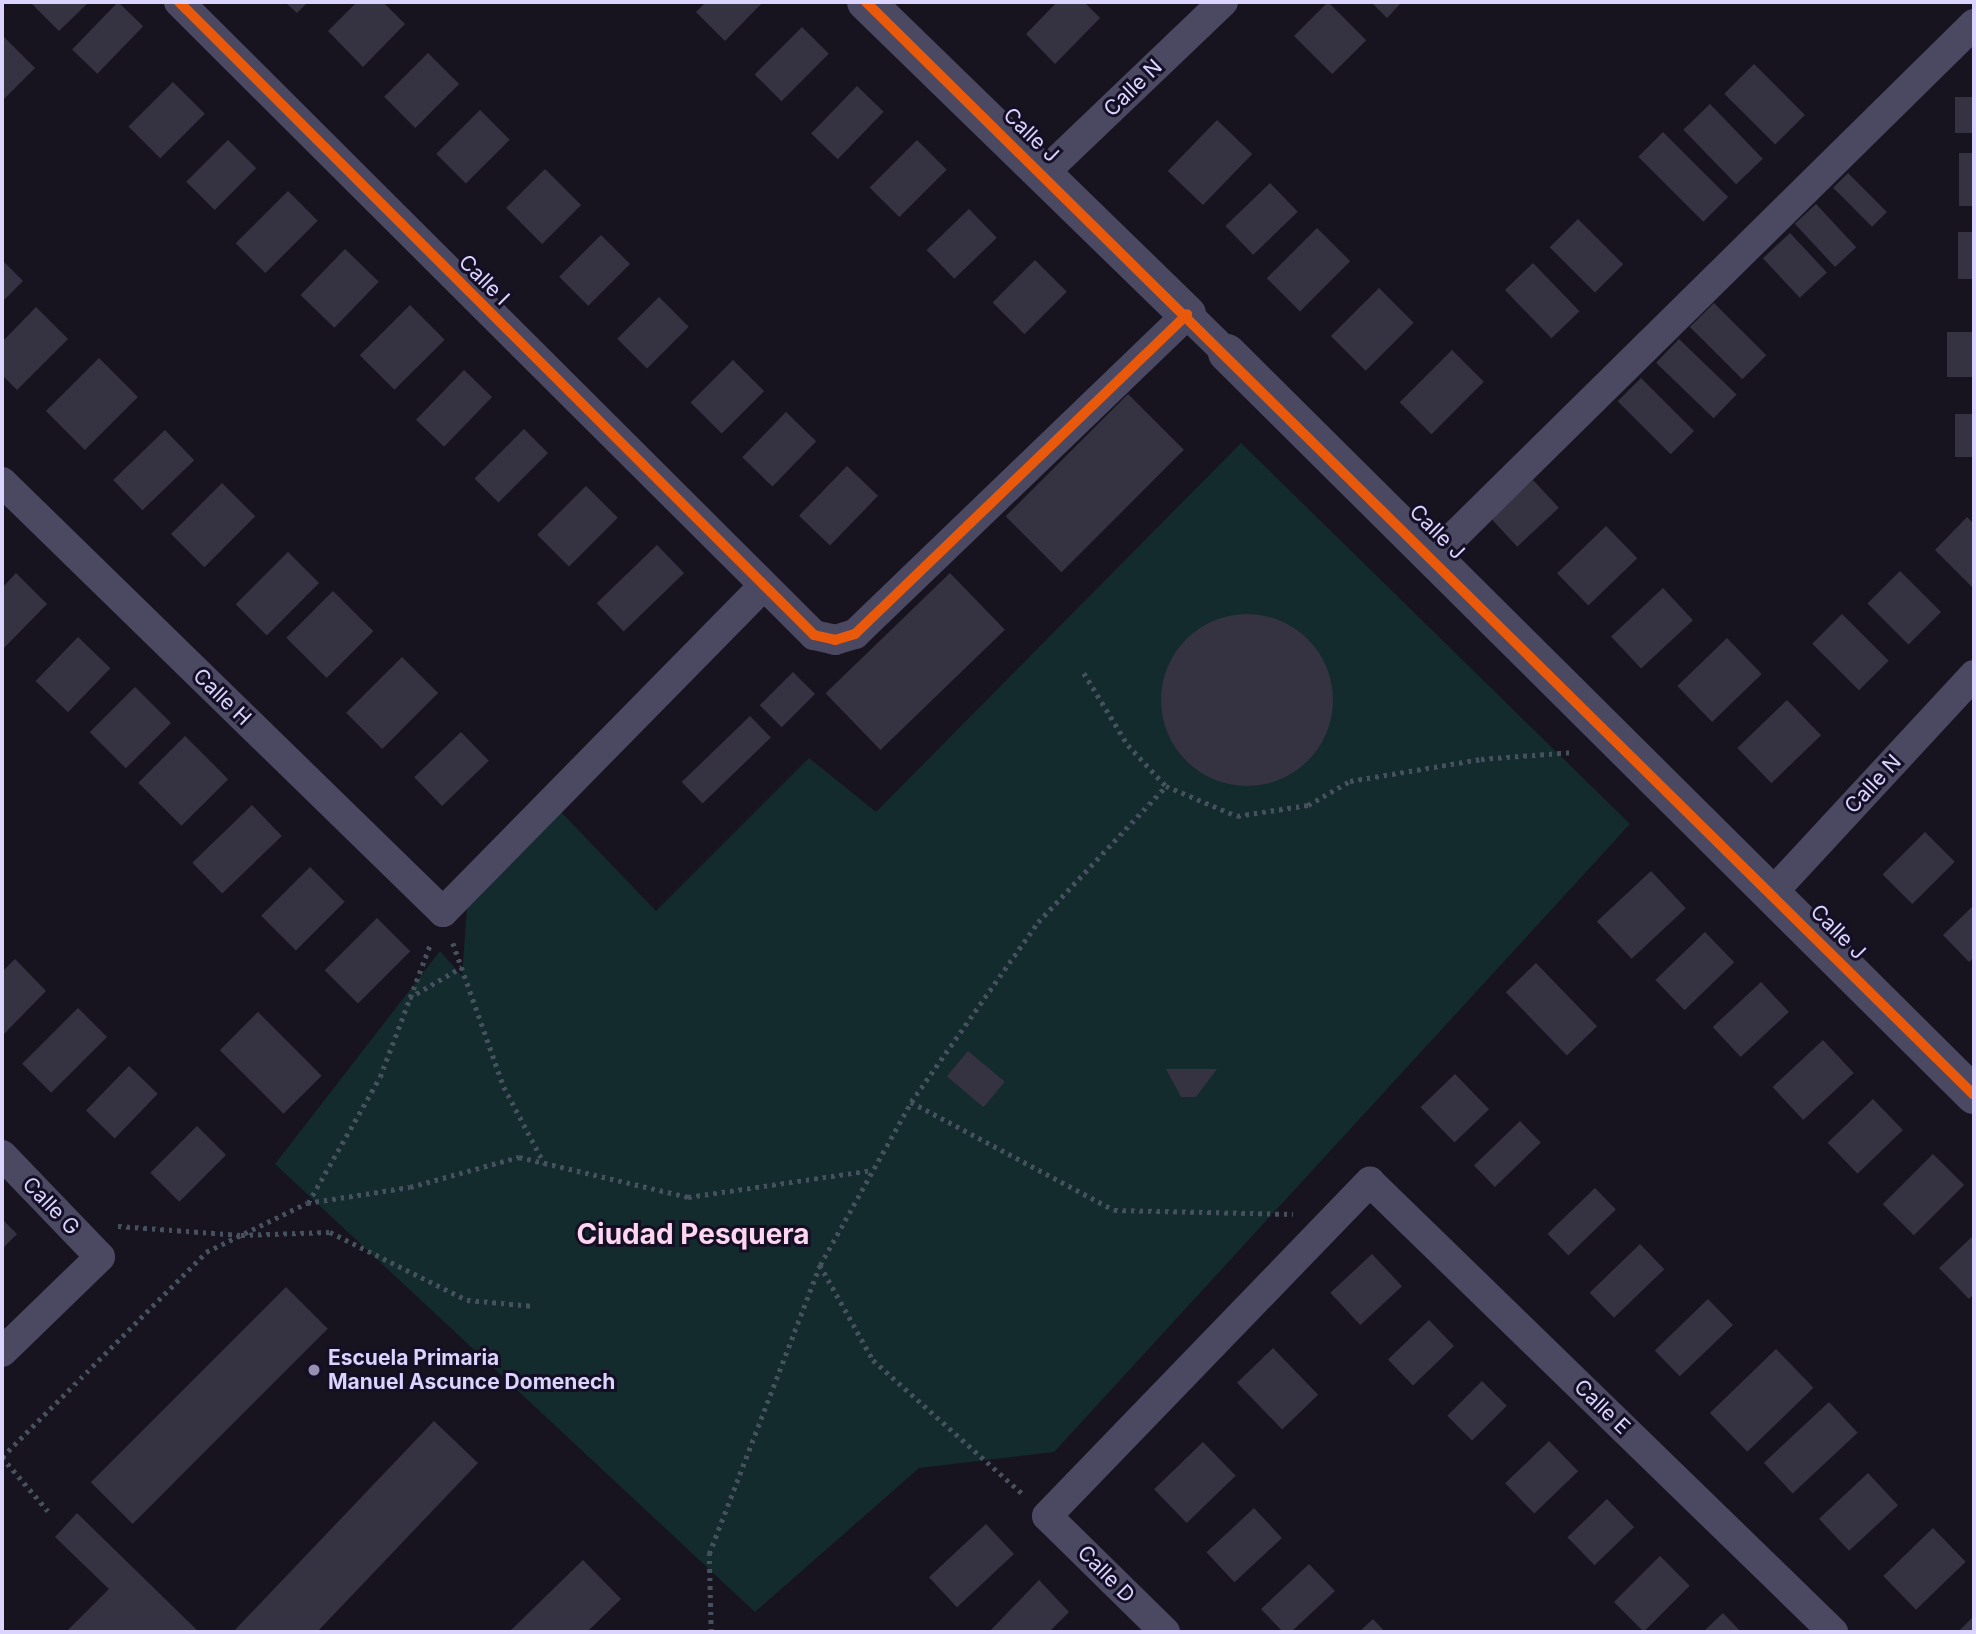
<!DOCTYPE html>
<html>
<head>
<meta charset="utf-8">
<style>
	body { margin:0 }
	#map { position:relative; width:1976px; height:1634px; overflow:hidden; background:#171420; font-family:Inter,sans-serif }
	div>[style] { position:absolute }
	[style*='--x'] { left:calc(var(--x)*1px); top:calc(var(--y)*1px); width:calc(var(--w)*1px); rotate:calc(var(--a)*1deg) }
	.green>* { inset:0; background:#132b2d }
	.building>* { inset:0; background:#353242; transform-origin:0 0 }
	.round { border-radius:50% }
	.path>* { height:4.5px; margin-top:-2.25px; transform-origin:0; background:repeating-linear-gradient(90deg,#46515f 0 3.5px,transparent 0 8.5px) }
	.minor>* { height:30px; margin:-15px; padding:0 15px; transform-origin:15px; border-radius:15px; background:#4b4961 }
	.tertiary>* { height:38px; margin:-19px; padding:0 19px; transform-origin:19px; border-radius:19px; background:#4b4961 }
	.cycleway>* { height:10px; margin:-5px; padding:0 5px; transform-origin:5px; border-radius:5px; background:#e8590c }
	.dots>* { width:19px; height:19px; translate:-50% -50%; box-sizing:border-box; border:4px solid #140f25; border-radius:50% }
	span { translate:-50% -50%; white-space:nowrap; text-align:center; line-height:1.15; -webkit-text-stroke:6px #140f25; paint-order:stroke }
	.street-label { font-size:21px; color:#dad4fe }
	.poi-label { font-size:21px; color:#dad4fe; font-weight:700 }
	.left { translate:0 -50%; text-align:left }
	.district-label { font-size:28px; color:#fed6ef; font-weight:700 }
	.frame { position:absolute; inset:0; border:4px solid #dad4fe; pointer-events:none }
</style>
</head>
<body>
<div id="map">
	<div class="green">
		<div style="clip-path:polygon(1241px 443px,1630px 824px,1054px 1452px,919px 1468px,755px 1612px,275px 1164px,440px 951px,462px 976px,467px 908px,561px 812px,656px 911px,809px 758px,876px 812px)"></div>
	</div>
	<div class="building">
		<div style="clip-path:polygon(30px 2px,89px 2px,59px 31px)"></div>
		<div style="left:118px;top:2px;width:35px;height:66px;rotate:44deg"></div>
		<div style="clip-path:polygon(285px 2px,308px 2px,297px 13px)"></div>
		<div style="clip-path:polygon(357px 2px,383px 2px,405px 24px,363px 67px,328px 31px)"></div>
		<div style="clip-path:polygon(706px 2px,763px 2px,725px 41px,696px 12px)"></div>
		<div style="clip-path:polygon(1057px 2px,1084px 2px,1100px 18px,1055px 64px,1026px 34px)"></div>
		<div style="left:1328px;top:2px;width:54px;height:48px;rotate:45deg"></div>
		<div style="clip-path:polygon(1371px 2px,1402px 2px,1387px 18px)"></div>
		<div style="left:802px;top:27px;width:38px;height:67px;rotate:45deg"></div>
		<div style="clip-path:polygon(2px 35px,35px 68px,2px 101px)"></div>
		<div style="left:428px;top:53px;width:44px;height:62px;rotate:45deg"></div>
		<div style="left:1754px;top:64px;width:72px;height:42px;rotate:45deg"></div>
		<div style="left:173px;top:82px;width:45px;height:63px;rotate:45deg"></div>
		<div style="left:857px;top:86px;width:37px;height:66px;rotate:44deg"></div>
		<div style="left:1955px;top:97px;width:19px;height:36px"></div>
		<div style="left:1710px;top:104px;width:76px;height:37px;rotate:46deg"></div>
		<div style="left:480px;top:110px;width:42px;height:62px;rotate:45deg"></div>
		<div style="left:1217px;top:120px;width:49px;height:71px;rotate:44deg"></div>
		<div style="left:1663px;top:132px;width:92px;height:35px;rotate:45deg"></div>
		<div style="left:228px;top:140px;width:40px;height:59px;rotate:45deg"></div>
		<div style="left:917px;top:140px;width:42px;height:67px;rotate:45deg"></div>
		<div style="left:1959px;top:153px;width:15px;height:53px"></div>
		<div style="left:545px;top:169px;width:51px;height:55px;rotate:45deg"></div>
		<div style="left:1848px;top:173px;width:55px;height:21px;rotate:45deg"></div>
		<div style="left:1270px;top:183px;width:40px;height:62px;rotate:46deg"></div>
		<div style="left:288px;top:191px;width:42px;height:74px;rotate:45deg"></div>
		<div style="left:1816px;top:204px;width:59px;height:29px;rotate:47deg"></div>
		<div style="left:969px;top:209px;width:40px;height:59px;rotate:46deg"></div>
		<div style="left:1578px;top:219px;width:64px;height:40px;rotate:45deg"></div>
		<div style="left:1317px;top:228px;width:47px;height:71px;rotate:45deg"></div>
		<div style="left:1958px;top:232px;width:16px;height:47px"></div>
		<div style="left:1790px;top:233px;width:54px;height:37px;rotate:47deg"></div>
		<div style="left:601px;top:235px;width:41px;height:59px;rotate:45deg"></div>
		<div style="left:345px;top:249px;width:47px;height:64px;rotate:44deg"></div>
		<div style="clip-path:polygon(2px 260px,23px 281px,2px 302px)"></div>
		<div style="left:1035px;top:260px;width:45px;height:60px;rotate:45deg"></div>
		<div style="left:1533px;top:263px;width:67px;height:39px;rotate:46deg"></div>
		<div style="left:1379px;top:288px;width:49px;height:68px;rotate:45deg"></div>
		<div style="left:659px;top:297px;width:42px;height:59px;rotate:45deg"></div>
		<div style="left:1714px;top:303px;width:74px;height:34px;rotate:45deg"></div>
		<div style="left:410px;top:305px;width:49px;height:71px;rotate:45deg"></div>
		<div style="clip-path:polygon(36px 307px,68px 339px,17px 390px,2px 375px,2px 342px)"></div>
		<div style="left:1947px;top:332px;width:27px;height:45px"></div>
		<div style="left:1679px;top:339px;width:80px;height:33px;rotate:44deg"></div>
		<div style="left:1452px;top:350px;width:45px;height:74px;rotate:45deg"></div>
		<div style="left:99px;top:358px;width:55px;height:75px;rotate:45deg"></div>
		<div style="left:733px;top:360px;width:44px;height:60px;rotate:45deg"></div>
		<div style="left:464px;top:370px;width:39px;height:69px;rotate:44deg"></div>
		<div style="left:1641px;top:378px;width:75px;height:33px;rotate:45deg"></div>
		<div style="left:1128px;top:394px;width:79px;height:173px;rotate:45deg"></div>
		<div style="left:786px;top:412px;width:42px;height:63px;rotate:44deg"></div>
		<div style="left:1955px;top:414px;width:19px;height:43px"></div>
		<div style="left:524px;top:429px;width:34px;height:70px;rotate:45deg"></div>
		<div style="left:165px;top:430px;width:42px;height:72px;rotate:46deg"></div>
		<div style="left:847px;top:466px;width:43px;height:69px;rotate:44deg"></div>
		<div style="left:1533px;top:480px;width:38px;height:57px;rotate:47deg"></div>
		<div style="left:222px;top:483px;width:47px;height:72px;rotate:45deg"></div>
		<div style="left:586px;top:486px;width:45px;height:69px;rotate:45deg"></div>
		<div style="clip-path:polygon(1967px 517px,1974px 524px,1974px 589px,1935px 550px)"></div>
		<div style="left:1606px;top:526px;width:45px;height:68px;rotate:46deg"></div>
		<div style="left:657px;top:545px;width:39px;height:84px;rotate:46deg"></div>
		<div style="left:288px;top:552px;width:44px;height:74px;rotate:45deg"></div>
		<div style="left:1900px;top:571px;width:58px;height:46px;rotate:45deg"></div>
		<div style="clip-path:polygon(16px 573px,47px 604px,2px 650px,2px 588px)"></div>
		<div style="left:950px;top:573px;width:79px;height:173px;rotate:46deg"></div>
		<div style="left:1663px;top:588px;width:44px;height:71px;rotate:47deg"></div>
		<div style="left:333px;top:591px;width:57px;height:66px;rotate:45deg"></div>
		<div style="left:1842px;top:614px;width:66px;height:42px;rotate:45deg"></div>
		<div class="round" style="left:1161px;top:614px;width:172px;height:172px"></div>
		<div style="left:78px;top:637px;width:45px;height:61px;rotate:44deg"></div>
		<div style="left:1727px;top:638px;width:50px;height:69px;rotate:46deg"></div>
		<div style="left:402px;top:657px;width:51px;height:79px;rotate:45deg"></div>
		<div style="left:793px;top:672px;width:31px;height:47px;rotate:45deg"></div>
		<div style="left:135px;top:687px;width:51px;height:64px;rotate:45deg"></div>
		<div style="left:1787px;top:700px;width:49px;height:69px;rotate:46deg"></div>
		<div style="left:750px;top:716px;width:30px;height:95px;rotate:46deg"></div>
		<div style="left:461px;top:732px;width:40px;height:65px;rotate:46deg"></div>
		<div style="left:185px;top:736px;width:61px;height:66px;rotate:45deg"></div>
		<div style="left:252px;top:805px;width:43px;height:83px;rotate:46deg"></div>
		<div style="left:1925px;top:832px;width:42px;height:60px;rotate:45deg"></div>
		<div style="left:310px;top:867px;width:49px;height:69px;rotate:45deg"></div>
		<div style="left:1651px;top:871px;width:51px;height:74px;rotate:47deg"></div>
		<div style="clip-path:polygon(1974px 905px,1974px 957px,1969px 962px,1943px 935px)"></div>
		<div style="left:377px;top:918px;width:47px;height:74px;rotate:45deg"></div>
		<div style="left:1705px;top:932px;width:42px;height:69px;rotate:46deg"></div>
		<div style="clip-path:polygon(15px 959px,46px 991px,2px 1036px,2px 972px)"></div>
		<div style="left:1536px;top:963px;width:88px;height:42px;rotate:46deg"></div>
		<div style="left:1761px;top:982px;width:41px;height:66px;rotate:47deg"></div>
		<div style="left:78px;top:1008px;width:41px;height:79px;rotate:45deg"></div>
		<div style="left:258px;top:1012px;width:90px;height:54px;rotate:45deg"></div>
		<div style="left:1823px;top:1040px;width:45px;height:69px;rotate:47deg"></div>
		<div style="left:968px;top:1051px;width:48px;height:33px;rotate:40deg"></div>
		<div style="left:129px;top:1066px;width:40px;height:62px;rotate:44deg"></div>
		<div style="clip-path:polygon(1166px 1069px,1217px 1069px,1196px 1097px,1181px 1097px)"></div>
		<div style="left:1455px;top:1074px;width:49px;height:48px;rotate:46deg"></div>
		<div style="left:1873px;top:1099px;width:43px;height:63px;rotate:46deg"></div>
		<div style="left:1520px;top:1121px;width:30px;height:64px;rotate:46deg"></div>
		<div style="left:197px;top:1126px;width:41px;height:66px;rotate:45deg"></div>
		<div style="left:1933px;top:1154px;width:44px;height:71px;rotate:45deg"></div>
		<div style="left:1595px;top:1188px;width:30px;height:66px;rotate:46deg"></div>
		<div style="clip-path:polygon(2px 1219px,17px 1234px,2px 1249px)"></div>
		<div style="clip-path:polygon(1974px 1235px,1974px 1294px,1969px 1299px,1939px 1268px)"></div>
		<div style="left:1640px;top:1244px;width:35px;height:70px;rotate:46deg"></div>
		<div style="left:1372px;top:1254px;width:44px;height:57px;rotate:47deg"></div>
		<div style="left:286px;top:1287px;width:59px;height:276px;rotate:45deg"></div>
		<div style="left:1708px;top:1299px;width:36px;height:74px;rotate:46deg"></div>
		<div style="left:1429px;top:1320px;width:36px;height:57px;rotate:46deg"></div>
		<div style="left:1273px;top:1348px;width:65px;height:50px;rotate:46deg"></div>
		<div style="left:1776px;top:1349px;width:54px;height:92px;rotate:46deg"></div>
		<div style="left:1482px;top:1381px;width:35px;height:49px;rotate:45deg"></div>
		<div style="left:1829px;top:1402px;width:42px;height:89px;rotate:47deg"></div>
		<div style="clip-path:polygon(434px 1421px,478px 1463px,317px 1632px,233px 1632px)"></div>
		<div style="left:1549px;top:1441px;width:42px;height:61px;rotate:46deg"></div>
		<div style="left:1203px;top:1442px;width:47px;height:68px;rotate:46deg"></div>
		<div style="left:1868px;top:1473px;width:44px;height:67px;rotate:47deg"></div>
		<div style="left:1607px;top:1499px;width:39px;height:55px;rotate:46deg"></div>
		<div style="left:1254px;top:1508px;width:41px;height:65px;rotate:47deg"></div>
		<div style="clip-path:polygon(77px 1513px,199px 1632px,66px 1632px,109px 1589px,55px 1537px)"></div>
		<div style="left:986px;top:1524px;width:41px;height:78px;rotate:47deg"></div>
		<div style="left:1933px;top:1528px;width:47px;height:69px;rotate:46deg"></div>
		<div style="left:1660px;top:1556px;width:42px;height:65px;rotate:45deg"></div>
		<div style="clip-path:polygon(583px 1560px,621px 1599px,587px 1632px,509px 1632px)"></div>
		<div style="clip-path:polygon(1309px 1564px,1335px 1591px,1291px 1632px,1283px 1632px,1261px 1609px)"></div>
		<div style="clip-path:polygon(1039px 1580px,1069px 1612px,1049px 1632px,989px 1632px)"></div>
		<div style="clip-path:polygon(1723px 1613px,1741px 1632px,1703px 1632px)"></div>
		<div style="clip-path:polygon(1974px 1616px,1974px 1632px,1958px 1632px)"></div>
		<div style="clip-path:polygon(1373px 1619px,1385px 1632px,1359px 1632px)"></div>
	</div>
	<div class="path">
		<div style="--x:1084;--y:673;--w:84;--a:58.6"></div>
		<div style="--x:1128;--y:745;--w:56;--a:47.2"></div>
		<div style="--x:1166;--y:786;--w:77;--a:22.9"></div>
		<div style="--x:1237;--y:816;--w:72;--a:-8.8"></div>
		<div style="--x:1308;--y:805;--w:48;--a:-29.7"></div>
		<div style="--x:1350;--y:781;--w:133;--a:-9.5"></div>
		<div style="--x:1481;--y:759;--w:93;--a:-4.3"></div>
		<div style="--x:453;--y:943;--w:153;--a:70.5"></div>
		<div style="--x:504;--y:1087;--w:86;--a:62.2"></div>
		<div style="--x:409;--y:998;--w:61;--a:-30.3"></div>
		<div style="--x:911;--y:1102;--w:230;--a:28"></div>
		<div style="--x:1114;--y:1210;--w:179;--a:1.3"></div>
		<div style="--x:308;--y:1203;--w:145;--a:-60.3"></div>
		<div style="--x:380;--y:1077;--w:144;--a:-69.3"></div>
		<div style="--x:118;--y:1226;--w:123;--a:4.2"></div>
		<div style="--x:241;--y:1235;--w:89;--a:-1.9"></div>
		<div style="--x:330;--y:1232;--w:153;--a:26.4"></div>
		<div style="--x:467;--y:1300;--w:67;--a:5.1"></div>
		<div style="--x:820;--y:1265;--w:109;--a:60.8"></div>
		<div style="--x:873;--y:1360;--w:201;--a:41.8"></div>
		<div style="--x:2;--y:1457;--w:289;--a:-45.1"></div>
		<div style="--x:206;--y:1252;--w:112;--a:-25.9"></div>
		<div style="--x:307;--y:1203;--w:104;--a:-8.8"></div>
		<div style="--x:410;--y:1187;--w:113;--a:-15.4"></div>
		<div style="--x:519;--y:1157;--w:174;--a:13.3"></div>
		<div style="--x:688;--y:1197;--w:186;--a:-8.3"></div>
		<div style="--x:2;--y:1457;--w:71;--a:49.6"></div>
		<div style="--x:711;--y:1632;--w:78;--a:-91.5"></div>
		<div style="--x:709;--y:1554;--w:310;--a:-69"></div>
		<div style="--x:820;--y:1265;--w:187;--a:-60.8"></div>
		<div style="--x:911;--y:1102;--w:220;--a:-54.8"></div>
		<div style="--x:1038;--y:922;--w:187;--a:-46.7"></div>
	</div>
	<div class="minor">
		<div style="--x:179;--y:2;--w:897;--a:44.91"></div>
		<div style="--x:814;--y:635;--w:22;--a:13"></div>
		<div style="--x:835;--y:640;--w:21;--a:-17"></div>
		<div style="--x:855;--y:634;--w:461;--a:-43.9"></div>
		<div style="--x:1187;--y:314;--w:56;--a:44.3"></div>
		<div style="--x:1043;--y:174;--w:249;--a:-43.7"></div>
		<div style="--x:2;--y:482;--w:616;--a:44.28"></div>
		<div style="--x:443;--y:912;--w:457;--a:-45.5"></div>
		<div style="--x:1434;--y:556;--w:758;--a:-44.57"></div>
		<div style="--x:1772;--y:893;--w:297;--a:-47.2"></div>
		<div style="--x:2;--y:1155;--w:141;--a:46.1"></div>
		<div style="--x:100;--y:1257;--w:136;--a:135.9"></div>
		<div style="--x:1165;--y:1632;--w:165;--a:-135.5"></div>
		<div style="--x:1047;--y:1516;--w:465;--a:-46"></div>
		<div style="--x:1370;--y:1182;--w:646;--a:44.18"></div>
	</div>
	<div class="tertiary">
		<div style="--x:866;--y:2;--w:448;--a:44.2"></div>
		<div style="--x:1227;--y:353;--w:1053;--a:44.81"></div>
	</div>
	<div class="cycleway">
		<div style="--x:179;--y:2;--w:897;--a:44.91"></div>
		<div style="--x:814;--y:635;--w:22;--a:13"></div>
		<div style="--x:835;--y:640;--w:21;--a:-17"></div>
		<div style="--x:855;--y:634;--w:461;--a:-43.9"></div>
		<div style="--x:866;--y:2;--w:1556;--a:44.61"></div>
	</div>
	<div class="dots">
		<div style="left:314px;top:1370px;background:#9691b0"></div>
	</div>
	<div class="street-label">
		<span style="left:1133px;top:88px;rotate:-44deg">Calle N</span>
		<span style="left:1031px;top:135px;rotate:44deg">Calle J</span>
		<span style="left:484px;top:280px;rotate:45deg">Calle I</span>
		<span style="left:1437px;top:532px;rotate:45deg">Calle J</span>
		<span style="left:222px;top:697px;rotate:44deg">Calle H</span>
		<span style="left:1873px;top:784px;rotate:-47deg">Calle N</span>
		<span style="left:1838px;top:932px;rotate:45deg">Calle J</span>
		<span style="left:51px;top:1206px;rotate:46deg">Calle G</span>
		<span style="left:1602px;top:1407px;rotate:44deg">Calle E</span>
		<span style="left:1106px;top:1574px;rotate:45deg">Calle D</span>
	</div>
	<div class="poi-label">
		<span class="left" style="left:328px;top:1370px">Escuela Primaria<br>Manuel Ascunce Domenech</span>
	</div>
	<div class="district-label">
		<span style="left:693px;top:1234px">Ciudad Pesquera</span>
	</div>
	<div class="frame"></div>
</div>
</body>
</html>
